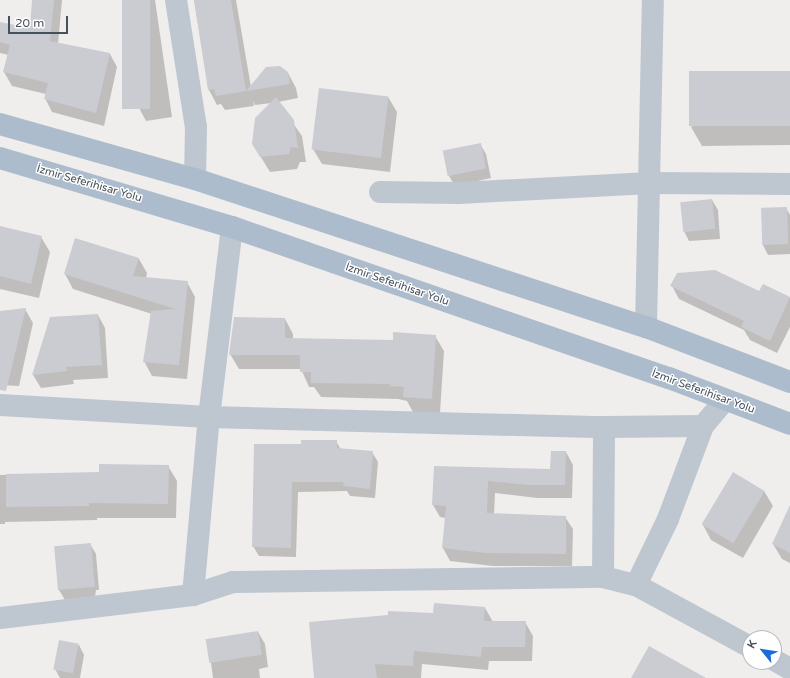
<!DOCTYPE html>
<html>
<head>
<meta charset="utf-8">
<style>
	body { margin:0 }
	#map { position:relative; width:790px; height:678px; overflow:hidden; background:#f0eded; font-family:"Varela Round",sans-serif }
	div>[style] { position:absolute }
	[style*='--x'] { left:calc(var(--x)*1px); top:calc(var(--y)*1px); width:calc(var(--w)*1px); rotate:calc(var(--a)*1deg) }
	.shadow>* { inset:0; background:#0003 }
	.building>* { inset:0; background:#caccd2; transform-origin:0 0 }
	.minor>* { height:22px; margin:-11px; padding:0 11px; transform-origin:11px; border-radius:11px; background:#bec7cf }
	.primary>* { height:22px; margin:-11px; padding:0 11px; transform-origin:11px; border-radius:11px; background:#adbccc }
	span { translate:-50% -50%; white-space:nowrap; text-align:center; line-height:1.15; -webkit-text-stroke:3px #fff; paint-order:stroke }
	.street-label { font-size:11px; color:#46505a }
	.north { position:absolute; left:742px; top:630px; width:40px; height:40px; box-sizing:border-box; background:#fff; border:1px solid #b5b9bd; border-radius:50%; rotate:300deg; font-size:11px; font-weight:700; line-height:16px; text-align:center; color:#46505a }
	.north::after { content:''; display:block; margin:auto; width:14px; height:18px; background:#1d6ada; clip-path:polygon(50% 0,100% 100%,50% 72%,0 100%) }
	.scale { position:absolute; left:8px; top:16px; width:60px; height:18px; box-sizing:border-box; border:2px solid #46505a; border-top:0; padding-left:5px; font-size:12px; line-height:14px; white-space:nowrap; color:#46505a; -webkit-text-stroke:3px #fff; paint-order:stroke }
</style>
</head>
<body>
<div id="map">
	<div class="shadow">
		<div style="clip-path:polygon(33px 0,62px 0,58px 44px,110px 54px,117px 67px,104px 126px,52px 112px,45px 98px,46px 94px,12px 86px,4px 72px,9px 55px,0 53px,0 23px,31px 30px)"></div>
		<div style="clip-path:polygon(123px 0,155px 0,172px 117px,146px 121px,139px 108px)"></div>
		<div style="clip-path:polygon(194px 0,236px 0,251px 87px,288px 73px,296px 88px,298px 98px,278px 102px,302px 136px,306px 162px,300px 162px,297px 169px,270px 172px,253px 144px,272px 103px,255px 105px,253px 101px,254px 106px,225px 110px,221px 104px,217px 105px,209px 90px)"></div>
		<div style="clip-path:polygon(790px 72px,790px 145px,702px 146px,691px 127px)"></div>
		<div style="clip-path:polygon(388px 97px,397px 112px,390px 172px,322px 164px,313px 149px)"></div>
		<div style="clip-path:polygon(480px 144px,486px 154px,491px 178px,455px 186px,449px 176px)"></div>
		<div style="clip-path:polygon(712px 200px,718px 210px,720px 239px,689px 241px,684px 231px,681px 203px)"></div>
		<div style="clip-path:polygon(786px 208px,790px 215px,790px 254px,768px 255px,763px 245px,762px 209px)"></div>
		<div style="clip-path:polygon(0 227px,41px 237px,50px 252px,39px 298px,0 289px)"></div>
		<div style="clip-path:polygon(139px 259px,147px 273px,146px 278px,187px 282px,195px 297px,187px 379px,152px 376px,144px 361px,152px 314px,73px 289px,65px 274px)"></div>
		<div style="clip-path:polygon(763px 285px,790px 298px,790px 327px,777px 353px,750px 340px,744px 330px,679px 299px,672px 286px,760px 292px)"></div>
		<div style="clip-path:polygon(25px 309px,33px 323px,19px 386px,0 385px,0 312px)"></div>
		<div style="clip-path:polygon(98px 315px,105px 328px,108px 378px,73px 380px,74px 384px,41px 388px,33px 375px)"></div>
		<div style="clip-path:polygon(285px 319px,293px 334px,293px 339px,394px 341px,435px 336px,444px 351px,440px 413px,413px 412px,407px 401px,398px 399px,321px 397px,314px 387px,309px 387px,301px 369px,239px 369px,230px 354px)"></div>
		<div style="clip-path:polygon(336px 441px,341px 450px,372px 452px,378px 462px,375px 498px,350px 496px,347px 491px,298px 492px,296px 557px,259px 556px,253px 546px,302px 445px)"></div>
		<div style="clip-path:polygon(566px 452px,573px 465px,572px 498px,537px 498px,495px 493px,494px 514px,565px 517px,573px 529px,572px 566px,493px 566px,450px 561px,443px 548px,446px 518px,440px 517px,433px 505px,435px 467px,551px 470px)"></div>
		<div style="clip-path:polygon(168px 466px,177px 481px,176px 518px,97px 518px,97px 520px,5px 522px,5px 524px,0 524px,0 475px,100px 473px)"></div>
		<div style="clip-path:polygon(764px 491px,773px 506px,743px 558px,711px 540px,703px 525px)"></div>
		<div style="clip-path:polygon(790px 507px,790px 563px,782px 559px,773px 544px)"></div>
		<div style="clip-path:polygon(90px 544px,96px 554px,99px 590px,96px 590px,95px 597px,65px 600px,59px 590px,55px 548px)"></div>
		<div style="clip-path:polygon(485px 608px,493px 622px,525px 622px,533px 636px,532px 661px,489px 661px,488px 670px,422px 664px,421px 678px,315px 678px,434px 614px)"></div>
		<div style="clip-path:polygon(258px 632px,265px 644px,268px 667px,259px 669px,260px 678px,213px 678px,208px 640px)"></div>
		<div style="clip-path:polygon(79px 645px,84px 655px,80px 678px,60px 678px,55px 669px)"></div>
	</div>
	<div class="building">
		<div style="clip-path:polygon(32px 0,54px 0,50px 41px,110px 53px,96px 113px,44px 99px,48px 83px,3px 72px,10px 45px,0 42px,0 22px,30px 28px)"></div>
		<div style="left:122px;top:0;width:28px;height:109px"></div>
		<div style="clip-path:polygon(194px 0,231px 0,246px 91px,216px 96px,214px 89px,208px 90px)"></div>
		<div style="clip-path:polygon(280px 66px,288px 72px,290px 84px,246px 91px,266px 67px)"></div>
		<div style="left:790px;top:71px;width:55px;height:101px;rotate:90deg"></div>
		<div style="left:319px;top:88px;width:70px;height:62px;rotate:7deg"></div>
		<div style="clip-path:polygon(276px 97px,294px 120px,298px 148px,291px 147px,289px 154px,260px 157px,252px 144px,255px 118px)"></div>
		<div style="left:481px;top:143px;width:26px;height:39px;rotate:79deg"></div>
		<div style="left:712px;top:199px;width:30px;height:32px;rotate:84deg"></div>
		<div style="left:787px;top:207px;width:37px;height:26px;rotate:88deg"></div>
		<div style="clip-path:polygon(0 226px,42px 236px,31px 284px,0 276px)"></div>
		<div style="clip-path:polygon(75px 238px,139px 258px,133px 276px,188px 281px,179px 365px,143px 362px,151px 311px,175px 309px,64px 274px)"></div>
		<div style="clip-path:polygon(715px 270px,759px 291px,763px 284px,790px 297px,770px 341px,741px 327px,744px 321px,670px 286px,677px 273px)"></div>
		<div style="clip-path:polygon(26px 308px,6px 391px,0 390px,0 311px)"></div>
		<div style="clip-path:polygon(98px 314px,102px 365px,66px 367px,67px 371px,32px 375px,50px 317px)"></div>
		<div style="clip-path:polygon(234px 317px,285px 318px,285px 338px,393px 340px,393px 332px,436px 335px,432px 399px,403px 397px,404px 387px,390px 386px,390px 384px,311px 383px,311px 372px,300px 372px,300px 355px,229px 355px)"></div>
		<div style="clip-path:polygon(301px 440px,337px 440px,337px 448px,373px 451px,370px 489px,343px 486px,344px 482px,292px 482px,291px 548px,252px 547px,254px 444px,301px 444px)"></div>
		<div style="clip-path:polygon(551px 451px,566px 451px,565px 485px,530px 485px,488px 481px,487px 513px,566px 516px,566px 554px,486px 553px,442px 548px,446px 506px,432px 505px,434px 466px,550px 469px)"></div>
		<div style="clip-path:polygon(99px 464px,169px 465px,168px 504px,89px 503px,89px 506px,6px 507px,6px 474px,99px 472px)"></div>
		<div style="left:733px;top:472px;width:37px;height:61px;rotate:31deg"></div>
		<div style="clip-path:polygon(790px 505px,790px 553px,772px 544px)"></div>
		<div style="left:91px;top:543px;width:44px;height:37px;rotate:85deg"></div>
		<div style="clip-path:polygon(434px 603px,485px 607px,484px 621px,526px 621px,525px 647px,482px 647px,481px 657px,414px 651px,413px 666px,375px 664px,377px 678px,314px 678px,309px 622px,388px 615px,388px 611px,433px 613px)"></div>
		<div style="left:258px;top:631px;width:24px;height:53px;rotate:81deg"></div>
		<div style="left:59px;top:640px;width:20px;height:30px;rotate:11deg"></div>
		<div style="clip-path:polygon(649px 646px,706px 678px,631px 678px)"></div>
	</div>
	<div class="minor">
		<div style="--x:176;--y:0;--w:129;--a:81.1"></div>
		<div style="--x:196;--y:127;--w:52;--a:91.1"></div>
		<div style="--x:380;--y:192;--w:79;--a:0.7"></div>
		<div style="--x:459;--y:193;--w:191;--a:-3"></div>
		<div style="--x:650;--y:183;--w:140;--a:0.4"></div>
		<div style="--x:646;--y:327;--w:327;--a:-88.8"></div>
		<div style="--x:0;--y:405;--w:209;--a:3.3"></div>
		<div style="--x:209;--y:417;--w:395;--a:1.5"></div>
		<div style="--x:603;--y:577;--w:150;--a:-89.6"></div>
		<div style="--x:604;--y:427;--w:99;--a:-0.6"></div>
		<div style="--x:703;--y:426;--w:34;--a:-50"></div>
		<div style="--x:636;--y:585;--w:73;--a:-64.1"></div>
		<div style="--x:668;--y:519;--w:99;--a:-69.4"></div>
		<div style="--x:193;--y:595;--w:179;--a:-84.9"></div>
		<div style="--x:209;--y:417;--w:191;--a:-83.1"></div>
		<div style="--x:0;--y:618;--w:194;--a:-6.8"></div>
		<div style="--x:193;--y:595;--w:42;--a:-18"></div>
		<div style="--x:233;--y:582;--w:370;--a:-0.8"></div>
		<div style="--x:603;--y:577;--w:34;--a:14"></div>
		<div style="--x:636;--y:585;--w:130;--a:28.5"></div>
		<div style="--x:774;--y:660;--w:18;--a:29"></div>
	</div>
	<div class="primary">
		<div style="--x:0;--y:124;--w:203;--a:15.8"></div>
		<div style="--x:195;--y:179;--w:475;--a:18.2"></div>
		<div style="--x:646;--y:327;--w:154;--a:20.9"></div>
		<div style="--x:0;--y:158;--w:242;--a:16.6"></div>
		<div style="--x:232;--y:227;--w:462;--a:19.1"></div>
		<div style="--x:669;--y:378;--w:129;--a:20.8"></div>
	</div>
	<div class="street-label">
		<span style="left:89px;top:184px;rotate:16deg">İzmir Seferihisar Yolu</span>
		<span style="left:397px;top:285px;rotate:19deg">İzmir Seferihisar Yolu</span>
		<span style="left:703px;top:392px;rotate:20deg">İzmir Seferihisar Yolu</span>
	</div>
	<div class="north">K</div>
	<div class="scale">20 m</div>
</div>
</body>
</html>
